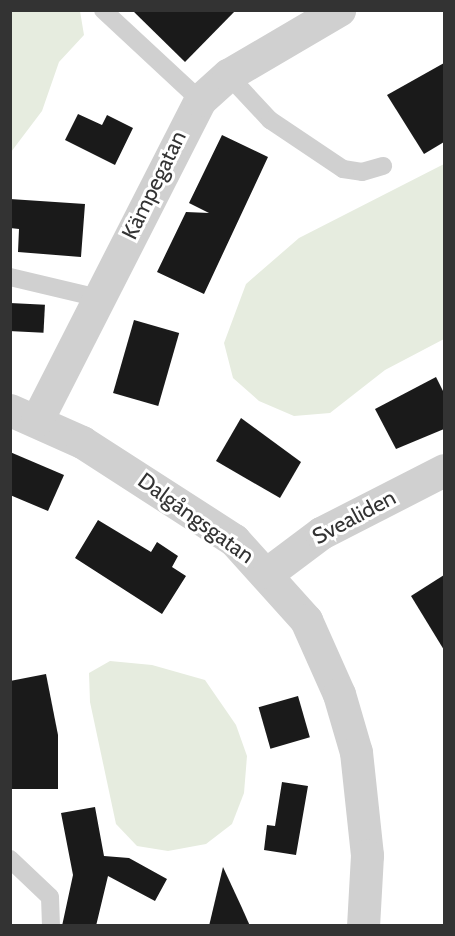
<!DOCTYPE html>
<html>
<head>
<meta charset="utf-8">
<style>
	body { margin:0 }
	#map { position:relative; width:455px; height:936px; overflow:hidden; background:#fff; font-family:Cabin,sans-serif }
	div>[style] { position:absolute }
	[style*='--x'] { left:calc(var(--x)*1px); top:calc(var(--y)*1px); width:calc(var(--w)*1px); rotate:calc(var(--a)*1deg) }
	.green>* { inset:0; background:#e6ecdf }
	.building>* { inset:0; background:#1a1a1a; transform-origin:0 0 }
	.service>* { height:18px; margin:-9px; padding:0 9px; transform-origin:9px; border-radius:9px; background:#d0d0d0 }
	.minor>* { height:33px; margin:-16.5px; padding:0 16.5px; transform-origin:16.5px; border-radius:16.5px; background:#d0d0d0 }
	span { translate:-50% -50%; white-space:nowrap; text-align:center; line-height:1.15; -webkit-text-stroke:6px #fff; paint-order:stroke }
	.street-label { font-size:22px; color:#333 }
	.frame { position:absolute; inset:0; border:12px solid #333; pointer-events:none }
</style>
</head>
<body>
<div id="map">
	<div class="green">
		<div style="clip-path:polygon(11px 10px,80px 11px,84px 35px,59px 62px,42px 111px,11px 152px)"></div>
		<div style="clip-path:polygon(444px 164px,444px 339px,385px 370px,330px 413px,294px 416px,259px 401px,233px 378px,224px 343px,246px 284px,299px 238px)"></div>
		<div style="clip-path:polygon(110px 661px,152px 665px,205px 680px,236px 725px,247px 756px,244px 793px,232px 824px,206px 844px,168px 851px,137px 846px,116px 824px,90px 702px,89px 673px)"></div>
	</div>
	<div class="building">
		<div style="clip-path:polygon(132px 10px,236px 10px,185px 62px)"></div>
		<div style="clip-path:polygon(444px 63px,444px 142px,424px 154px,387px 95px)"></div>
		<div style="clip-path:polygon(78px 114px,102px 125px,107px 115px,133px 128px,115px 165px,65px 140px)"></div>
		<div style="clip-path:polygon(222px 135px,268px 157px,204px 294px,157px 272px,186px 212px,209px 213px,189px 203px)"></div>
		<div style="clip-path:polygon(10px 199px,85px 204px,81px 257px,18px 252px,19px 229px,10px 228px)"></div>
		<div style="left:10px;top:303px;width:35px;height:28px;rotate:3deg"></div>
		<div style="left:134px;top:320px;width:47px;height:76px;rotate:16deg"></div>
		<div style="clip-path:polygon(436px 377px,444px 393px,444px 429px,396px 449px,375px 409px)"></div>
		<div style="clip-path:polygon(241px 418px,301px 462px,280px 498px,216px 461px)"></div>
		<div style="clip-path:polygon(10px 452px,64px 475px,48px 511px,10px 495px)"></div>
		<div style="clip-path:polygon(98px 520px,151px 552px,157px 542px,178px 556px,172px 567px,186px 576px,162px 614px,75px 558px)"></div>
		<div style="clip-path:polygon(444px 575px,444px 650px,411px 596px)"></div>
		<div style="clip-path:polygon(46px 674px,58px 735px,58px 789px,10px 789px,10px 681px)"></div>
		<div style="left:298px;top:696px;width:43px;height:41px;rotate:74deg"></div>
		<div style="clip-path:polygon(282px 782px,308px 786px,296px 855px,264px 850px,267px 825px,275px 826px)"></div>
		<div style="clip-path:polygon(95px 807px,104px 856px,129px 858px,167px 879px,155px 901px,108px 876px,96px 926px,62px 926px,73px 875px,61px 813px)"></div>
		<div style="clip-path:polygon(223px 867px,242px 908px,250px 926px,209px 926px)"></div>
	</div>
	<div class="service">
		<div style="--x:103;--y:10;--w:132;--a:42.9"></div>
		<div style="--x:228;--y:75;--w:62;--a:47"></div>
		<div style="--x:270;--y:120;--w:88;--a:33.9"></div>
		<div style="--x:343;--y:169;--w:19;--a:9"></div>
		<div style="--x:362;--y:172;--w:22;--a:-16"></div>
		<div style="--x:10;--y:277;--w:90;--a:13.4"></div>
		<div style="--x:10;--y:859;--w:55;--a:43.5"></div>
		<div style="--x:50;--y:897;--w:29;--a:88"></div>
	</div>
	<div class="minor">
		<div style="--x:10;--y:410;--w:79;--a:24"></div>
		<div style="--x:82;--y:442;--w:181;--a:32.8"></div>
		<div style="--x:234;--y:540;--w:108;--a:48"></div>
		<div style="--x:306;--y:620;--w:81;--a:66"></div>
		<div style="--x:339;--y:694;--w:60;--a:73.7"></div>
		<div style="--x:356;--y:752;--w:104;--a:83.9"></div>
		<div style="--x:367;--y:855;--w:71;--a:93.2"></div>
		<div style="--x:37;--y:420;--w:359;--a:-63"></div>
		<div style="--x:200;--y:100;--w:38;--a:-42"></div>
		<div style="--x:228;--y:75;--w:129;--a:-30.4"></div>
		<div style="--x:269;--y:572;--w:65;--a:-36.9"></div>
		<div style="--x:321;--y:533;--w:138;--a:-27.1"></div>
	</div>
	<div class="street-label">
		<span style="left:154px;top:185px;rotate:-64deg">Kämpegatan</span>
		<span style="left:354px;top:517px;rotate:-28deg">Svealiden</span>
		<span style="left:196px;top:518px;rotate:36deg">Dalgångsgatan</span>
	</div>
	<div class="frame"></div>
</div>
</body>
</html>
